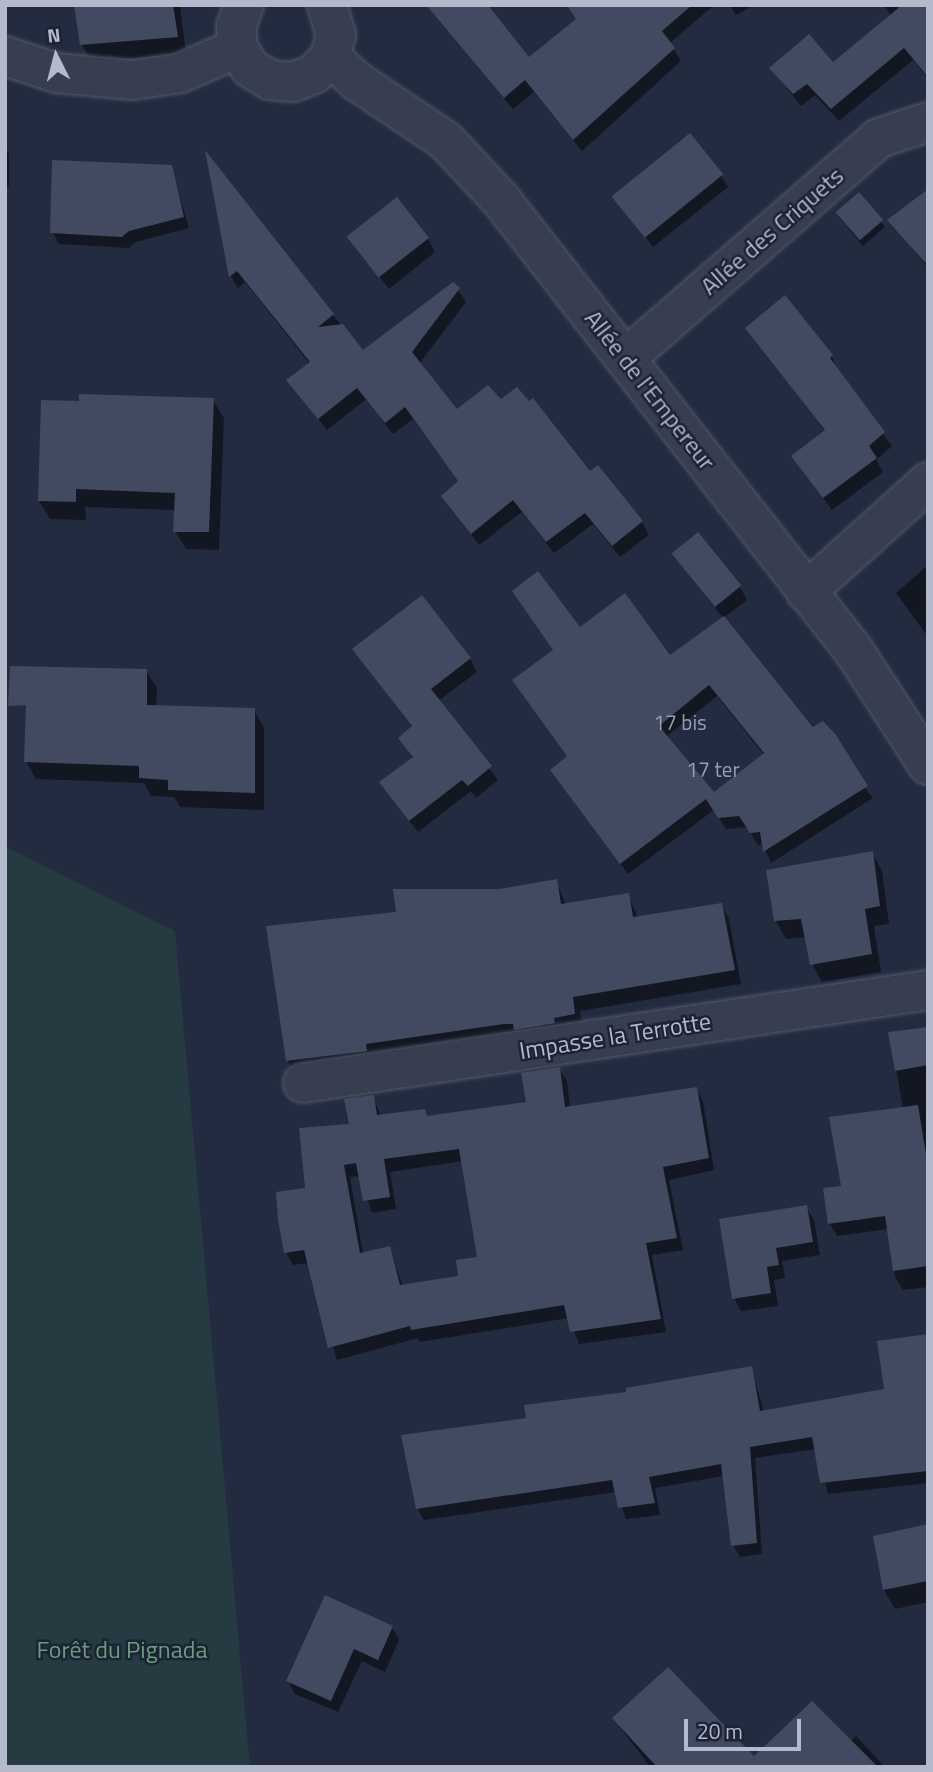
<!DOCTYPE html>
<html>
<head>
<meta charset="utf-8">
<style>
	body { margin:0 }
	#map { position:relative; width:933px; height:1772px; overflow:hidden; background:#232b40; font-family:"Titillium Web",sans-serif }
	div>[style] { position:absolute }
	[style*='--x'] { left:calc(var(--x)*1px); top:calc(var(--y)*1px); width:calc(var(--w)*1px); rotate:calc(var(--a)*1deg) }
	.green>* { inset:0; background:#253a41 }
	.shadow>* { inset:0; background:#0007 }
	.building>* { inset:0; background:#424a62; transform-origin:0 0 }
	.roads { filter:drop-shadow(0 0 2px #52596b) drop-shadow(0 0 2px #52596b) }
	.minor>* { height:38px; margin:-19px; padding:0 19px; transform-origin:19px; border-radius:19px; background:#373e50 }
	span { translate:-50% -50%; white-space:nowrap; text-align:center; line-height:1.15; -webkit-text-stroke:5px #1c2335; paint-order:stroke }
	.number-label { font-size:21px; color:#989db1 }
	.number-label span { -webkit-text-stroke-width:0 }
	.street-label { font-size:24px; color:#b4b9cb }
	.park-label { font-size:24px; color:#699d7d }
	.frame { position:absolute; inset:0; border:7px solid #b4b9cb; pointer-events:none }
	.north { position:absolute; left:21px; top:21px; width:70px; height:70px; -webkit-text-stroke:5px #1c2335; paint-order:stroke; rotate:354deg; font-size:19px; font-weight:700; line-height:28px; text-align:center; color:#b4b9cb }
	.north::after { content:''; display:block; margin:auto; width:24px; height:32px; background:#b4b9cb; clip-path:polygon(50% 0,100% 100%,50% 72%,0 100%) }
	.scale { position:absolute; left:684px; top:1719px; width:117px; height:32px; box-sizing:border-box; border:4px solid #b4b9cb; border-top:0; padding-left:9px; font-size:21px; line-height:24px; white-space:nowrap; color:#b4b9cb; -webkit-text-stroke:5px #1c2335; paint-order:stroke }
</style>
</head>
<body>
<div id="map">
	<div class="green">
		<div style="clip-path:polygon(5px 846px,175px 931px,250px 1767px,5px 1767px)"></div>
	</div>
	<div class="shadow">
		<div style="clip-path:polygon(76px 5px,180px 5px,186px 54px,92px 61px,82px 45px)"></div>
		<div style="clip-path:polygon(426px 5px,485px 5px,529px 59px,597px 5px,714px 5px,670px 43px,681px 61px,582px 151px,534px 92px,513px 109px)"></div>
		<div style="clip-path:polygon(730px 5px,754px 5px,736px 15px)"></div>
		<div style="clip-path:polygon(884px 5px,928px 5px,928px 78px,913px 60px,839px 121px,815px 95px,801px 106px,771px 68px,833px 64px,891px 16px)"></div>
		<div style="clip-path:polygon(5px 147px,9px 154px,9px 186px,5px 186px)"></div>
		<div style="clip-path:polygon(208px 156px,363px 353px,458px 290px,466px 302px,419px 364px,456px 412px,501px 402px,589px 474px,642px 522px,649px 535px,620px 557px,593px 524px,554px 553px,522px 512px,479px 545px,443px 496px,459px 482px,413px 419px,393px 434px,366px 399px,327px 430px,288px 380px,310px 364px,245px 282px,238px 288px,231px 276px)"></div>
		<div style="clip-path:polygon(171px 167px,189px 228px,136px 242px,129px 248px,59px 244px,52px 232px)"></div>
		<div style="clip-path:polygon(721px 175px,728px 187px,653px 247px,615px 198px)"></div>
		<div style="clip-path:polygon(928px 192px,928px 268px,889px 220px)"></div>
		<div style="clip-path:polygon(859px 194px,885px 227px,863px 246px,841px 219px)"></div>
		<div style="clip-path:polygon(350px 237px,428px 239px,435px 252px,389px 289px)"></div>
		<div style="clip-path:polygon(747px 328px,832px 356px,837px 371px,892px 446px,876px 460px,883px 472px,832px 510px,793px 456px,826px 432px)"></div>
		<div style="clip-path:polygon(213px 400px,224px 418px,219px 550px,186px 549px,175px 531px,176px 510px,85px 507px,86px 520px,50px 519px,39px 501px)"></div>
		<div style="clip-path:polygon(evenodd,672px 553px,740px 587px,747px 600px,723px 618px,873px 798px,771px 863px,763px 844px,758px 845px,747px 827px,726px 829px,714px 810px,628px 874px,559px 782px,568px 758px,580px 629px,670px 658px,723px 618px,672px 553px,717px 696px,764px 755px,713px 795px,666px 737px,717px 696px)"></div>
		<div style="clip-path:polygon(928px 565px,928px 637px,896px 593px)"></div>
		<div style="clip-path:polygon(354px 650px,470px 659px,477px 672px,438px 701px,498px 780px,476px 798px,471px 791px,418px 832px,389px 795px,413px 758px,400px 738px,413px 728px)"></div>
		<div style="clip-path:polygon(146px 671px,157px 688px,156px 707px,254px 710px,264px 728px,264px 810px,180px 807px,174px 797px,151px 796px,144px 783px,36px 779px,26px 761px)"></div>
		<div style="clip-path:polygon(872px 853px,882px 871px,889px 924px,874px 926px,881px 972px,822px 982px,812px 964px,806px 937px,786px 939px,776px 921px,768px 872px)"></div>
		<div style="clip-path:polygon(556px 881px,566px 905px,628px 895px,638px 918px,721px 905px,729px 919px,741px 984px,580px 1011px,582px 1028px,296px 1075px,288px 1061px,268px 927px,398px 914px)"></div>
		<div style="clip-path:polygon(928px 1028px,928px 1287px,903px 1290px,895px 1277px,888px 1229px,837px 1236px,829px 1223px,843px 1187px,903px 1109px,890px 1033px)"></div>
		<div style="clip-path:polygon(evenodd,559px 1069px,567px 1081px,570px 1108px,696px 1088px,703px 1101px,714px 1170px,669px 1180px,683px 1250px,652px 1255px,666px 1332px,579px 1344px,569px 1318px,420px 1342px,418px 1338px,337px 1360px,309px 1263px,293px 1265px,286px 1252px,306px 1189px,351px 1125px,373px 1096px,381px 1116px,424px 1110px,428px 1117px,528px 1103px,559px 1069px,463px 1161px,479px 1258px,460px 1278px,403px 1286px,389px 1248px,363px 1254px,350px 1177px,360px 1176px,372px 1213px,396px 1209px,390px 1172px,463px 1161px)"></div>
		<div style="clip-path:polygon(806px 1207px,814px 1220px,820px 1255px,782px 1261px,785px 1278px,774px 1280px,778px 1306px,741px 1311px,734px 1298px)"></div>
		<div style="clip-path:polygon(928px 1335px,928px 1483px,828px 1494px,816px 1449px,755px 1458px,762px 1554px,740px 1557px,733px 1545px,724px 1476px,655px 1488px,660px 1515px,626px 1519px,616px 1492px,424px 1520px,417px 1508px,528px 1419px,751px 1368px,764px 1412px,886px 1391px)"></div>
		<div style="clip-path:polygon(928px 1526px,928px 1602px,895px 1609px,884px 1590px)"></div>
		<div style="clip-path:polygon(392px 1627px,399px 1640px,385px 1672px,362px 1661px,338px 1712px,295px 1694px,288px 1681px)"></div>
		<div style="clip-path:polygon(614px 1719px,707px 1767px,650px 1767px)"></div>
		<div style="clip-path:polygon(856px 1736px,885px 1767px,719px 1767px,850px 1742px)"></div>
	</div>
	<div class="building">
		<div style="clip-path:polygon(74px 5px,173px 5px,178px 37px,80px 45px)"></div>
		<div style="clip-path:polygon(426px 5px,488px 5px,529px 57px,576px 19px,567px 5px,692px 5px,662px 31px,675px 48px,573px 140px,525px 80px,504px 98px)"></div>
		<div style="clip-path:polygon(902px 5px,928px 5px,928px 77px,904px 48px,831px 109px,807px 84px,793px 94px,769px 68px,809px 34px,833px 62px)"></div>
		<div style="left:690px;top:133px;width:53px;height:101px;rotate:51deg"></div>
		<div style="clip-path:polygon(205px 150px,334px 314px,318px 327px,343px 324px,363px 350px,453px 282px,460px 288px,412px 352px,457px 409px,488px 385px,501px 399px,517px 387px,529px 401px,533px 398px,590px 471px,598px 465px,643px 521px,612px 546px,585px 513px,546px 542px,513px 500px,471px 534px,441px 496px,458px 481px,405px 407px,385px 423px,357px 388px,318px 419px,286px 380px,310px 362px,237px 271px,229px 277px)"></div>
		<div style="clip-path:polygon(52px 160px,172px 165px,184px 217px,129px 231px,122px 237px,50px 233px)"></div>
		<div style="clip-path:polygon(928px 189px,928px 266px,887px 220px)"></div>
		<div style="left:859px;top:192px;width:37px;height:31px;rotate:49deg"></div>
		<div style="left:397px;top:197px;width:52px;height:64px;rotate:52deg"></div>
		<div style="clip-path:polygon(785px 295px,833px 355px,830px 358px,885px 432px,869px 446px,877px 458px,823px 498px,791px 456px,825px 430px,745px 328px)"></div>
		<div style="clip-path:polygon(79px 394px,214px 398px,209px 532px,173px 532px,175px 493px,76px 489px,76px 502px,38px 501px,41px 400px,79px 401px)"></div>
		<div style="left:698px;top:532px;width:69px;height:34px;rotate:51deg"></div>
		<div style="clip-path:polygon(evenodd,538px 571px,580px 627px,625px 593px,670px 655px,724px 616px,813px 727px,823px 721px,836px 735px,868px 786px,763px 852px,760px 832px,750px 833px,739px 816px,718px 818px,706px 799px,620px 864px,550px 770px,567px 756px,512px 680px,553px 650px,512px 591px,538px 571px,709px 685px,764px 753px,714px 792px,659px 726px,709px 685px)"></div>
		<div style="clip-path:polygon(422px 595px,471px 658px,431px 689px,492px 766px,468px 786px,462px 780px,409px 821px,379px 782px,413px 757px,398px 738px,412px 726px,352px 649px)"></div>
		<div style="clip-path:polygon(10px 666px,147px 669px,147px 705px,255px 708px,255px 793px,168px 790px,168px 780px,139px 778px,139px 766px,24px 762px,26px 705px,8px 706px)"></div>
		<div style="clip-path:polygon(873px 851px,880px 906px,865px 909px,872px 954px,810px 965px,801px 919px,774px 921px,766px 870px)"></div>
		<div style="clip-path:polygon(557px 879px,561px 904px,629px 893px,633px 917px,722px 903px,735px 970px,573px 997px,575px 1014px,554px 1018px,555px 1023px,514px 1030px,513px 1024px,504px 1024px,366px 1044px,367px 1051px,286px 1061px,266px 926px,396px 912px,393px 889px,500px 889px)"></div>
		<div style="clip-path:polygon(928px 1027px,928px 1065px,895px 1071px,888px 1032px)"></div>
		<div style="clip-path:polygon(evenodd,560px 1067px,565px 1107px,697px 1087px,709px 1158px,663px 1167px,677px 1238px,646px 1243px,661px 1319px,570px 1332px,564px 1305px,411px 1330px,410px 1326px,328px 1348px,304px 1250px,284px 1253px,278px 1220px,276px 1192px,305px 1188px,299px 1128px,349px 1124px,344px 1099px,374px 1095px,377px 1115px,425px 1109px,427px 1116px,526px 1102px,521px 1073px,560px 1067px,459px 1149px,477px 1257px,456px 1260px,458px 1276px,400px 1285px,390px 1246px,360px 1253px,344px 1165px,356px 1163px,363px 1201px,390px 1197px,384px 1159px,459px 1149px)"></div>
		<div style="clip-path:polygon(918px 1105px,928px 1167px,928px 1266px,893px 1271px,885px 1216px,828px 1224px,823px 1188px,841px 1186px,829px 1117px)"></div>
		<div style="clip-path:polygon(807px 1205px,813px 1242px,776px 1248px,779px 1265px,767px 1267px,771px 1293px,732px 1299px,719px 1219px)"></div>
		<div style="clip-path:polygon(928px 1334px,928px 1471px,820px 1483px,812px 1437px,750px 1447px,757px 1543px,731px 1546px,721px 1464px,649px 1477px,655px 1503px,618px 1508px,612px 1480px,416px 1509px,401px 1435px,526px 1418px,524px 1405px,626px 1392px,626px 1388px,752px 1366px,760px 1411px,884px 1389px,877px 1341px)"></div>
		<div style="clip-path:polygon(928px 1524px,928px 1581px,883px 1590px,873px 1536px)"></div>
		<div style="clip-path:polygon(325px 1595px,393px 1626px,378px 1660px,354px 1649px,331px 1701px,286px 1681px)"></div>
		<div style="clip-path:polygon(668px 1667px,754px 1756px,812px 1701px,878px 1767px,657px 1767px,612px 1718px)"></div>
	</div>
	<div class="roads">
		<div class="minor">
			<div style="--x:244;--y:5;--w:23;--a:110"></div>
			<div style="--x:236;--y:27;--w:21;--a:85"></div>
			<div style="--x:238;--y:48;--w:23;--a:59"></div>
			<div style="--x:250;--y:68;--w:23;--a:31"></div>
			<div style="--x:270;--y:80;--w:23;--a:5"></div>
			<div style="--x:293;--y:82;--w:22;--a:-21"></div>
			<div style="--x:314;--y:74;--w:23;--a:-47"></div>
			<div style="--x:330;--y:57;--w:23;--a:-75"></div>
			<div style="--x:336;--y:35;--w:31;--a:-107"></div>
			<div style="--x:5;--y:56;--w:54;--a:18.4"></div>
			<div style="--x:56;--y:73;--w:76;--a:5.3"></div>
			<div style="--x:132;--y:80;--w:49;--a:-8.3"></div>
			<div style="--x:180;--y:73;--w:63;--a:-23.3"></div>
			<div style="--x:330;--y:57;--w:38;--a:42"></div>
			<div style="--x:358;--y:82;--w:106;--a:33.8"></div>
			<div style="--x:446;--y:141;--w:81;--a:47"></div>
			<div style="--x:501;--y:200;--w:573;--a:51.95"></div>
			<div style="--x:854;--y:651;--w:136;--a:57"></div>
			<div style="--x:626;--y:358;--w:335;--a:-41"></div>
			<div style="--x:879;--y:138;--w:52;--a:-18.1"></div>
			<div style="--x:806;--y:592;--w:164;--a:-42"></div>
			<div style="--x:303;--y:1083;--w:632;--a:-8.46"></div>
		</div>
	</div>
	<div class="number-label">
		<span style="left:680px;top:722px">17 bis</span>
		<span style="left:713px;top:769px">17 ter</span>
	</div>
	<div class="street-label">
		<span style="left:772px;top:231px;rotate:-41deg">Allée des Criquets</span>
		<span style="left:650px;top:390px;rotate:52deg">Allée de l'Empereur</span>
		<span style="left:615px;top:1036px;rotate:-9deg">Impasse la Terrotte</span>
	</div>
	<div class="park-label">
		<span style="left:122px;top:1650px">Forêt du Pignada</span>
	</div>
	<div class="frame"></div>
	<div class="north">N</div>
	<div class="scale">20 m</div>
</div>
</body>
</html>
